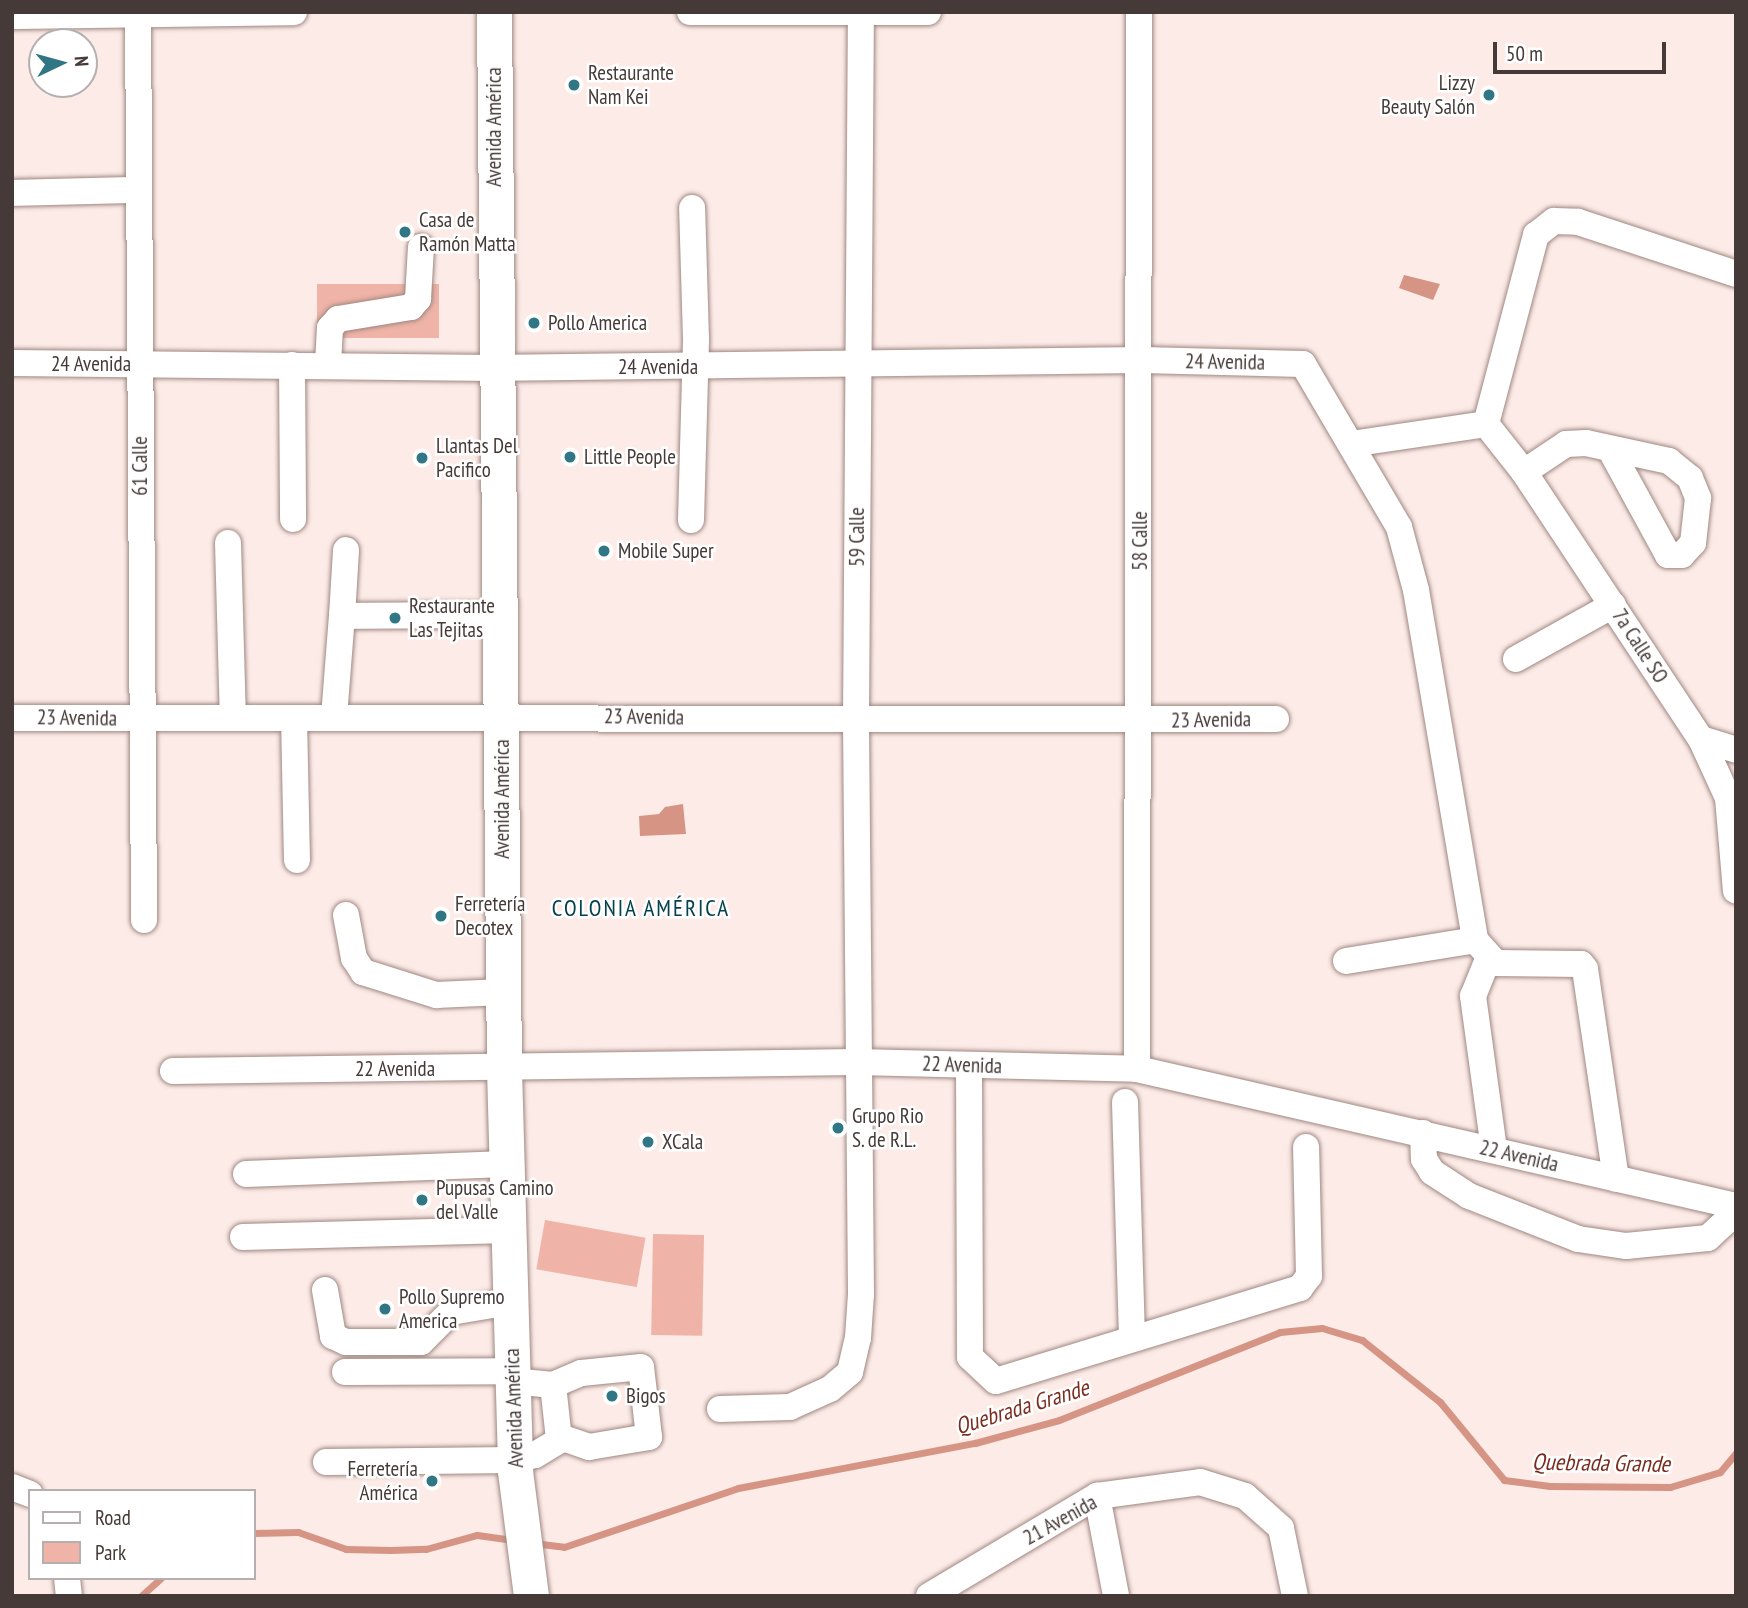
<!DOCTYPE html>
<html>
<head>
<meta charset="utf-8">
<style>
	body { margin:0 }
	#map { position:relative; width:1748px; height:1608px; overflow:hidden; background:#fcebe7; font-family:"PT Sans Narrow",sans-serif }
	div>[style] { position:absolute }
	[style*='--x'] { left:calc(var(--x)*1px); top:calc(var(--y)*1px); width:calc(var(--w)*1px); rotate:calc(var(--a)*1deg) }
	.green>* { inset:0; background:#efb3a7; transform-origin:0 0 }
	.water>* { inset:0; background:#d69485 }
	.stream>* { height:7px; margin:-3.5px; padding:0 3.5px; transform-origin:3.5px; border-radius:3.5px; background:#d69485 }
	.roads { filter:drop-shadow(0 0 2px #a08781) drop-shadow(0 0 2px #a08781) }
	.minor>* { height:26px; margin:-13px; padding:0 13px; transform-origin:13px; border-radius:13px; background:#fff }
	.major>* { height:35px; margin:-17.5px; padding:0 17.5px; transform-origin:17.5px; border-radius:17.5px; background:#fff }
	.dots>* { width:19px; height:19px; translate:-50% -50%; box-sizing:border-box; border:4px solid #fff; border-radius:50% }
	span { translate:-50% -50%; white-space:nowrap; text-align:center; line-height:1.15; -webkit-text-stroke:5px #fff; paint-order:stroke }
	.poi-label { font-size:21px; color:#453a38 }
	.left { translate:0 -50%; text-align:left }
	.right { translate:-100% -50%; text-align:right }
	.street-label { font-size:21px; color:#453a38 }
	.neighbourhood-label { font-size:23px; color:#04434e; letter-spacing:2px }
	.water-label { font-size:23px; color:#7b2c1e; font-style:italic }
	.frame { position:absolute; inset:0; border:14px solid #453a38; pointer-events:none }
	.legend { position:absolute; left:28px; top:1489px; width:228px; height:91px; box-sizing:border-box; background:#fff; border:2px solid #b5b0af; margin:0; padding:9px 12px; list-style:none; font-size:21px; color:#453a38 }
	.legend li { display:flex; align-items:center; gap:14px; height:35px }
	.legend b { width:35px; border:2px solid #b5b0af }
	.north { position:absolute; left:28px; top:28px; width:70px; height:70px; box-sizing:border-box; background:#fff; border:2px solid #b5b0af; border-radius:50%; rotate:85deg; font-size:19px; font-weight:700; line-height:28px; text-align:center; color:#453a38 }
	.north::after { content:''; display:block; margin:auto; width:24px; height:32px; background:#317684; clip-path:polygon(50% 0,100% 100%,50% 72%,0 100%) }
	.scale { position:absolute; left:1493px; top:42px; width:173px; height:32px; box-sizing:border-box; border:4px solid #453a38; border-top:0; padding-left:9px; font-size:21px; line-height:24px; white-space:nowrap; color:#453a38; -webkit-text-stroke:5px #fff; paint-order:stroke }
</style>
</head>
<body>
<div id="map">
	<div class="green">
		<div style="left:439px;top:284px;width:54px;height:122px;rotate:90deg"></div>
		<div style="left:545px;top:1220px;width:102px;height:50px;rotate:10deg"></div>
		<div style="left:653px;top:1234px;width:51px;height:101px;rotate:1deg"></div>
	</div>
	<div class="water">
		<div style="clip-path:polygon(1404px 275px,1440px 284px,1433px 300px,1399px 288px)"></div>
		<div style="clip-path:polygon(683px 804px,686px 834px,640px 836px,639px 816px,659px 814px,665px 807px)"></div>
	</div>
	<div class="stream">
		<div style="--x:254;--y:1533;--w:44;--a:-1.3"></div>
		<div style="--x:298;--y:1532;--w:51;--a:19.5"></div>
		<div style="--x:346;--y:1549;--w:45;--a:1.3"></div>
		<div style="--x:391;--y:1550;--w:35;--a:-2"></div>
		<div style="--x:426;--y:1549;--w:53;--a:-15.4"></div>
		<div style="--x:477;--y:1535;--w:37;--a:8"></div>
		<div style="--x:533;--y:1543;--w:31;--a:7"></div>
		<div style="--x:564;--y:1547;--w:184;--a:-18.7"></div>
		<div style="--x:738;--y:1488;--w:241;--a:-10.8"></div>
		<div style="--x:975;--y:1443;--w:87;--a:-15.3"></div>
		<div style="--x:1059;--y:1420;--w:238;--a:-21.7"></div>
		<div style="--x:1280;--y:1332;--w:42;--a:-5.4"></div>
		<div style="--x:1322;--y:1328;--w:42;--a:16.7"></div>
		<div style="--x:1362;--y:1340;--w:100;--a:38.5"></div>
		<div style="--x:1440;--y:1402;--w:101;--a:50.6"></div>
		<div style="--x:1504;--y:1480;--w:46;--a:7.4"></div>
		<div style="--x:1550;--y:1486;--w:120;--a:0.5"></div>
		<div style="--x:1670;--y:1487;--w:52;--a:-16.7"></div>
		<div style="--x:1720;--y:1472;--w:25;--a:-50"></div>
		<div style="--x:141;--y:1596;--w:27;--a:-42"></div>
	</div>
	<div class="roads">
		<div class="minor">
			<div style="--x:138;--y:12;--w:908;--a:89.62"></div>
			<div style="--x:690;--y:12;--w:238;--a:0"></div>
			<div style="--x:12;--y:16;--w:282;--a:-0.8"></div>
			<div style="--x:12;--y:193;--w:126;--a:-1.4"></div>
			<div style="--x:12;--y:363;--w:483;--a:0.6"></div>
			<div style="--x:495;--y:368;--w:647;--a:-0.71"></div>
			<div style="--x:1142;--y:360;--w:161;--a:1.4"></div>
			<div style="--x:1303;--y:364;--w:189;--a:59.5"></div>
			<div style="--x:1399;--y:527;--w:65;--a:74.9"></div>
			<div style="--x:1416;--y:590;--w:355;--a:80.4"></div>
			<div style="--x:1475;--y:940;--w:31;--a:48"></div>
			<div style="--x:1496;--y:963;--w:85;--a:0.7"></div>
			<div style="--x:1581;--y:964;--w:6;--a:51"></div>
			<div style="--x:1585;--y:969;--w:212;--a:81.6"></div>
			<div style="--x:292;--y:365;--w:154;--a:89.6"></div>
			<div style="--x:328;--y:365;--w:37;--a:-87"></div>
			<div style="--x:330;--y:328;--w:12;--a:-48"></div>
			<div style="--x:338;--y:319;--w:74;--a:-9.3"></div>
			<div style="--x:411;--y:307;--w:11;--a:-49"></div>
			<div style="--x:418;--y:299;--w:52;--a:-86.7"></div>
			<div style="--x:1486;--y:424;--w:61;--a:51.6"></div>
			<div style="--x:1524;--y:472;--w:320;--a:56.5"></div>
			<div style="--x:1701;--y:739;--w:65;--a:65.4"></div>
			<div style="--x:1728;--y:798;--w:93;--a:85.1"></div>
			<div style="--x:1351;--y:444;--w:136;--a:-8.4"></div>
			<div style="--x:1486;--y:424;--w:196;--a:-75.2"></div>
			<div style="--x:1536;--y:235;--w:23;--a:-38"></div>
			<div style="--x:1554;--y:221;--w:24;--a:2"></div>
			<div style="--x:1578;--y:222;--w:166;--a:18.2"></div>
			<div style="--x:1524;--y:472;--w:50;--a:-33.7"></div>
			<div style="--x:1566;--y:444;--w:20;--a:-3"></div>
			<div style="--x:1586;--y:443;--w:85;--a:12.2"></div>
			<div style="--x:1669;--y:461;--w:27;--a:39"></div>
			<div style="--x:1690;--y:478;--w:22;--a:68"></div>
			<div style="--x:1698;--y:498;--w:45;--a:96.3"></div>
			<div style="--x:1693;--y:543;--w:16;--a:133"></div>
			<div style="--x:1682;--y:555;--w:14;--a:180"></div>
			<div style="--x:1668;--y:555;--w:121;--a:-118.7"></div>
			<div style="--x:691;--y:520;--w:181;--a:-88.4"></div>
			<div style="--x:696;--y:339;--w:131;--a:-91.7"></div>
			<div style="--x:228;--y:543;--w:175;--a:88.4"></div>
			<div style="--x:342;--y:616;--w:66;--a:-86.5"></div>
			<div style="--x:1516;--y:659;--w:111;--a:-29.1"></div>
			<div style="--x:334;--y:717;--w:101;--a:-85.5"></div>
			<div style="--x:342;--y:616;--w:158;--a:-0.4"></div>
			<div style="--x:12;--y:718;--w:1264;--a:0.05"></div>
			<div style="--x:294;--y:718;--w:142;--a:88.8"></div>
			<div style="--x:1701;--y:739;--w:37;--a:17"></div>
			<div style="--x:346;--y:915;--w:44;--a:79.5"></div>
			<div style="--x:354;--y:958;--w:17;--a:57"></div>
			<div style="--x:363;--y:972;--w:77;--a:17.5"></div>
			<div style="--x:436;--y:995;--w:67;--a:-2.6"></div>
			<div style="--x:1488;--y:959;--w:40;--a:112"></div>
			<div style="--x:1473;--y:996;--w:155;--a:82.2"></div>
			<div style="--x:1346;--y:961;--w:131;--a:-9.2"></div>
			<div style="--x:969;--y:1065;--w:292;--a:89.8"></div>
			<div style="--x:970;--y:1357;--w:35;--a:43"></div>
			<div style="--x:996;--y:1381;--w:318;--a:-17"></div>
			<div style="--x:1300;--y:1288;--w:15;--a:-53"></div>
			<div style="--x:1309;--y:1276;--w:129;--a:-91.3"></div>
			<div style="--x:1137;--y:1069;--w:1057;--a:-89.89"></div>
			<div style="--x:173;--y:1071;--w:684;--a:-0.75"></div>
			<div style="--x:857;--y:1062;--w:280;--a:1.4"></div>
			<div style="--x:1137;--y:1069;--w:614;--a:12.88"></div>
			<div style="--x:1125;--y:1102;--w:236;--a:88.3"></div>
			<div style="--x:1423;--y:1133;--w:26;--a:88"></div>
			<div style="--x:1424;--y:1159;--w:15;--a:58"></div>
			<div style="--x:1432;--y:1172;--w:44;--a:33"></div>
			<div style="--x:1469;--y:1196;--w:117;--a:21.5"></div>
			<div style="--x:1578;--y:1239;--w:49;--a:8.3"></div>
			<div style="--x:1626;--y:1246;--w:82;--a:-5.6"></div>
			<div style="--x:1708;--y:1238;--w:26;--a:-43"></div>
			<div style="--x:1727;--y:1220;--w:15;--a:-67"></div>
			<div style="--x:246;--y:1174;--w:260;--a:-2.2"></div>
			<div style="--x:243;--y:1237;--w:265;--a:-1.5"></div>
			<div style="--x:325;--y:1290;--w:47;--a:80.1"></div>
			<div style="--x:333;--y:1336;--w:14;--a:25"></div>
			<div style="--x:346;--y:1342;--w:75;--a:0"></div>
			<div style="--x:421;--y:1342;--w:42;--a:-45"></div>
			<div style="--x:451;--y:1312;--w:60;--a:-9.6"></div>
			<div style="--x:345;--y:1372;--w:167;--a:-0.3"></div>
			<div style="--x:512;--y:1381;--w:41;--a:5.6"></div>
			<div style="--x:553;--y:1385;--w:54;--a:83.7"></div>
			<div style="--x:720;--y:1409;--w:70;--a:-1.6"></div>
			<div style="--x:790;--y:1407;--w:44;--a:-24.2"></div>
			<div style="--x:830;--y:1389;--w:26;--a:-40"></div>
			<div style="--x:850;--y:1372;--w:35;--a:-77"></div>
			<div style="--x:858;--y:1338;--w:44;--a:-86.1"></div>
			<div style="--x:861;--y:1294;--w:574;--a:-90.5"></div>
			<div style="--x:856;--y:720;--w:708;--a:-89.6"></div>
			<div style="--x:326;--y:1462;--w:189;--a:-0.6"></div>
			<div style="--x:515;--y:1460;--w:21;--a:-14"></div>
			<div style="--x:535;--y:1455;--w:33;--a:-31"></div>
			<div style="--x:563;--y:1438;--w:28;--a:19"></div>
			<div style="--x:589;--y:1447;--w:61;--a:-9.5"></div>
			<div style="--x:649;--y:1437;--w:70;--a:-96.5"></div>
			<div style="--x:641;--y:1367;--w:60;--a:174.3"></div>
			<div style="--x:581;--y:1373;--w:30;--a:157"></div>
			<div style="--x:12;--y:1487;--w:19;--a:21"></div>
			<div style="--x:1097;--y:1496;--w:102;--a:79.2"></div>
			<div style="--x:67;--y:1578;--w:18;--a:84"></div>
			<div style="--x:929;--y:1596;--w:196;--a:-30.8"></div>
			<div style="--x:1097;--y:1496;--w:104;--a:-7.7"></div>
			<div style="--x:1200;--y:1482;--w:47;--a:17.3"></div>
			<div style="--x:1245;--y:1496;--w:48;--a:41.6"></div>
			<div style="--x:1281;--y:1528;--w:69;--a:78.4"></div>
		</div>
		<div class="major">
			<div style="--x:494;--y:12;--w:1057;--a:89.46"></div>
			<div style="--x:504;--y:1069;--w:402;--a:88.4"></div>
			<div style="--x:515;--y:1471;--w:126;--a:82.7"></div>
		</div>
	</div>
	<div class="dots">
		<div style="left:574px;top:85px;background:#317684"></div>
		<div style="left:1489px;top:95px;background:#317684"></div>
		<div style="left:405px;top:232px;background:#317684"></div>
		<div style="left:534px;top:323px;background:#317684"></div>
		<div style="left:570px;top:457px;background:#317684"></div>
		<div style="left:422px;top:458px;background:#317684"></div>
		<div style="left:604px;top:551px;background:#317684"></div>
		<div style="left:395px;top:618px;background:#317684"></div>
		<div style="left:441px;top:916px;background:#317684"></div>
		<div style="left:838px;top:1128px;background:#317684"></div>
		<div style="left:648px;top:1142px;background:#317684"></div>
		<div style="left:422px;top:1200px;background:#317684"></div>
		<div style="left:385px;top:1309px;background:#317684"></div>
		<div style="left:612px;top:1396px;background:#317684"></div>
		<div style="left:432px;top:1481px;background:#317684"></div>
	</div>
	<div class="poi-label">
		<span class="left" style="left:588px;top:85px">Restaurante<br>Nam Kei</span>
		<span class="right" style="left:1475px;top:95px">Lizzy<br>Beauty Salón</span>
		<span class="left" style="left:419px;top:232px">Casa de<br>Ramón Matta</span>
		<span class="left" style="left:548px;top:323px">Pollo America</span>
		<span class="left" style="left:436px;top:458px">Llantas Del<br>Pacifico</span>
		<span class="left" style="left:584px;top:457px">Little People</span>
		<span class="left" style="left:618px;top:551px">Mobile Super</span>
		<span class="left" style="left:409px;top:618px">Restaurante<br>Las Tejitas</span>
		<span class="left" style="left:455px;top:916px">Ferretería<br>Decotex</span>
		<span class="left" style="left:852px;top:1128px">Grupo Rio<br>S. de R.L.</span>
		<span class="left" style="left:662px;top:1142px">XCala</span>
		<span class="left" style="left:436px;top:1200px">Pupusas Camino<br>del Valle</span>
		<span class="left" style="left:399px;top:1309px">Pollo Supremo<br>America</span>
		<span class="left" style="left:626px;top:1396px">Bigos</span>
		<span class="right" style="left:418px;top:1481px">Ferretería<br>América</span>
	</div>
	<div class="street-label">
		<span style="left:494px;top:127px;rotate:-90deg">Avenida América</span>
		<span style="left:1225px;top:362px;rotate:1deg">24 Avenida</span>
		<span style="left:91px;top:364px">24 Avenida</span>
		<span style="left:658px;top:367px">24 Avenida</span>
		<span style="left:140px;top:466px;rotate:-90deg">61 Calle</span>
		<span style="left:857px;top:537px;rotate:-90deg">59 Calle</span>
		<span style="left:1140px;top:541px;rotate:-90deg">58 Calle</span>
		<span style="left:1640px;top:646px;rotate:57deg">7a Calle SO</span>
		<span style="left:644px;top:717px;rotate:1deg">23 Avenida</span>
		<span style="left:77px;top:718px;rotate:1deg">23 Avenida</span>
		<span style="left:1211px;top:720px;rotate:-1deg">23 Avenida</span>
		<span style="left:502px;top:799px;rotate:-90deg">Avenida América</span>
		<span style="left:962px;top:1065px;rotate:2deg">22 Avenida</span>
		<span style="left:395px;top:1069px">22 Avenida</span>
		<span style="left:1519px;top:1156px;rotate:13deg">22 Avenida</span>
		<span style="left:514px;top:1408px;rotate:-92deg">Avenida América</span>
		<span style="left:1060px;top:1520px;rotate:-29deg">21 Avenida</span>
	</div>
	<div class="neighbourhood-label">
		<span style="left:641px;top:908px">COLONIA AMÉRICA</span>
	</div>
	<div class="water-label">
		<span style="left:1022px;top:1407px;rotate:-17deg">Quebrada Grande</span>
		<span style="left:1601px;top:1463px;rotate:1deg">Quebrada Grande</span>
	</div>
	<div class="frame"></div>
	<ul class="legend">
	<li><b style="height:9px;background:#fff"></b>Road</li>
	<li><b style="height:19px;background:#efb3a7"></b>Park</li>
	</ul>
	<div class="north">N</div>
	<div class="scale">50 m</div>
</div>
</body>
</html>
